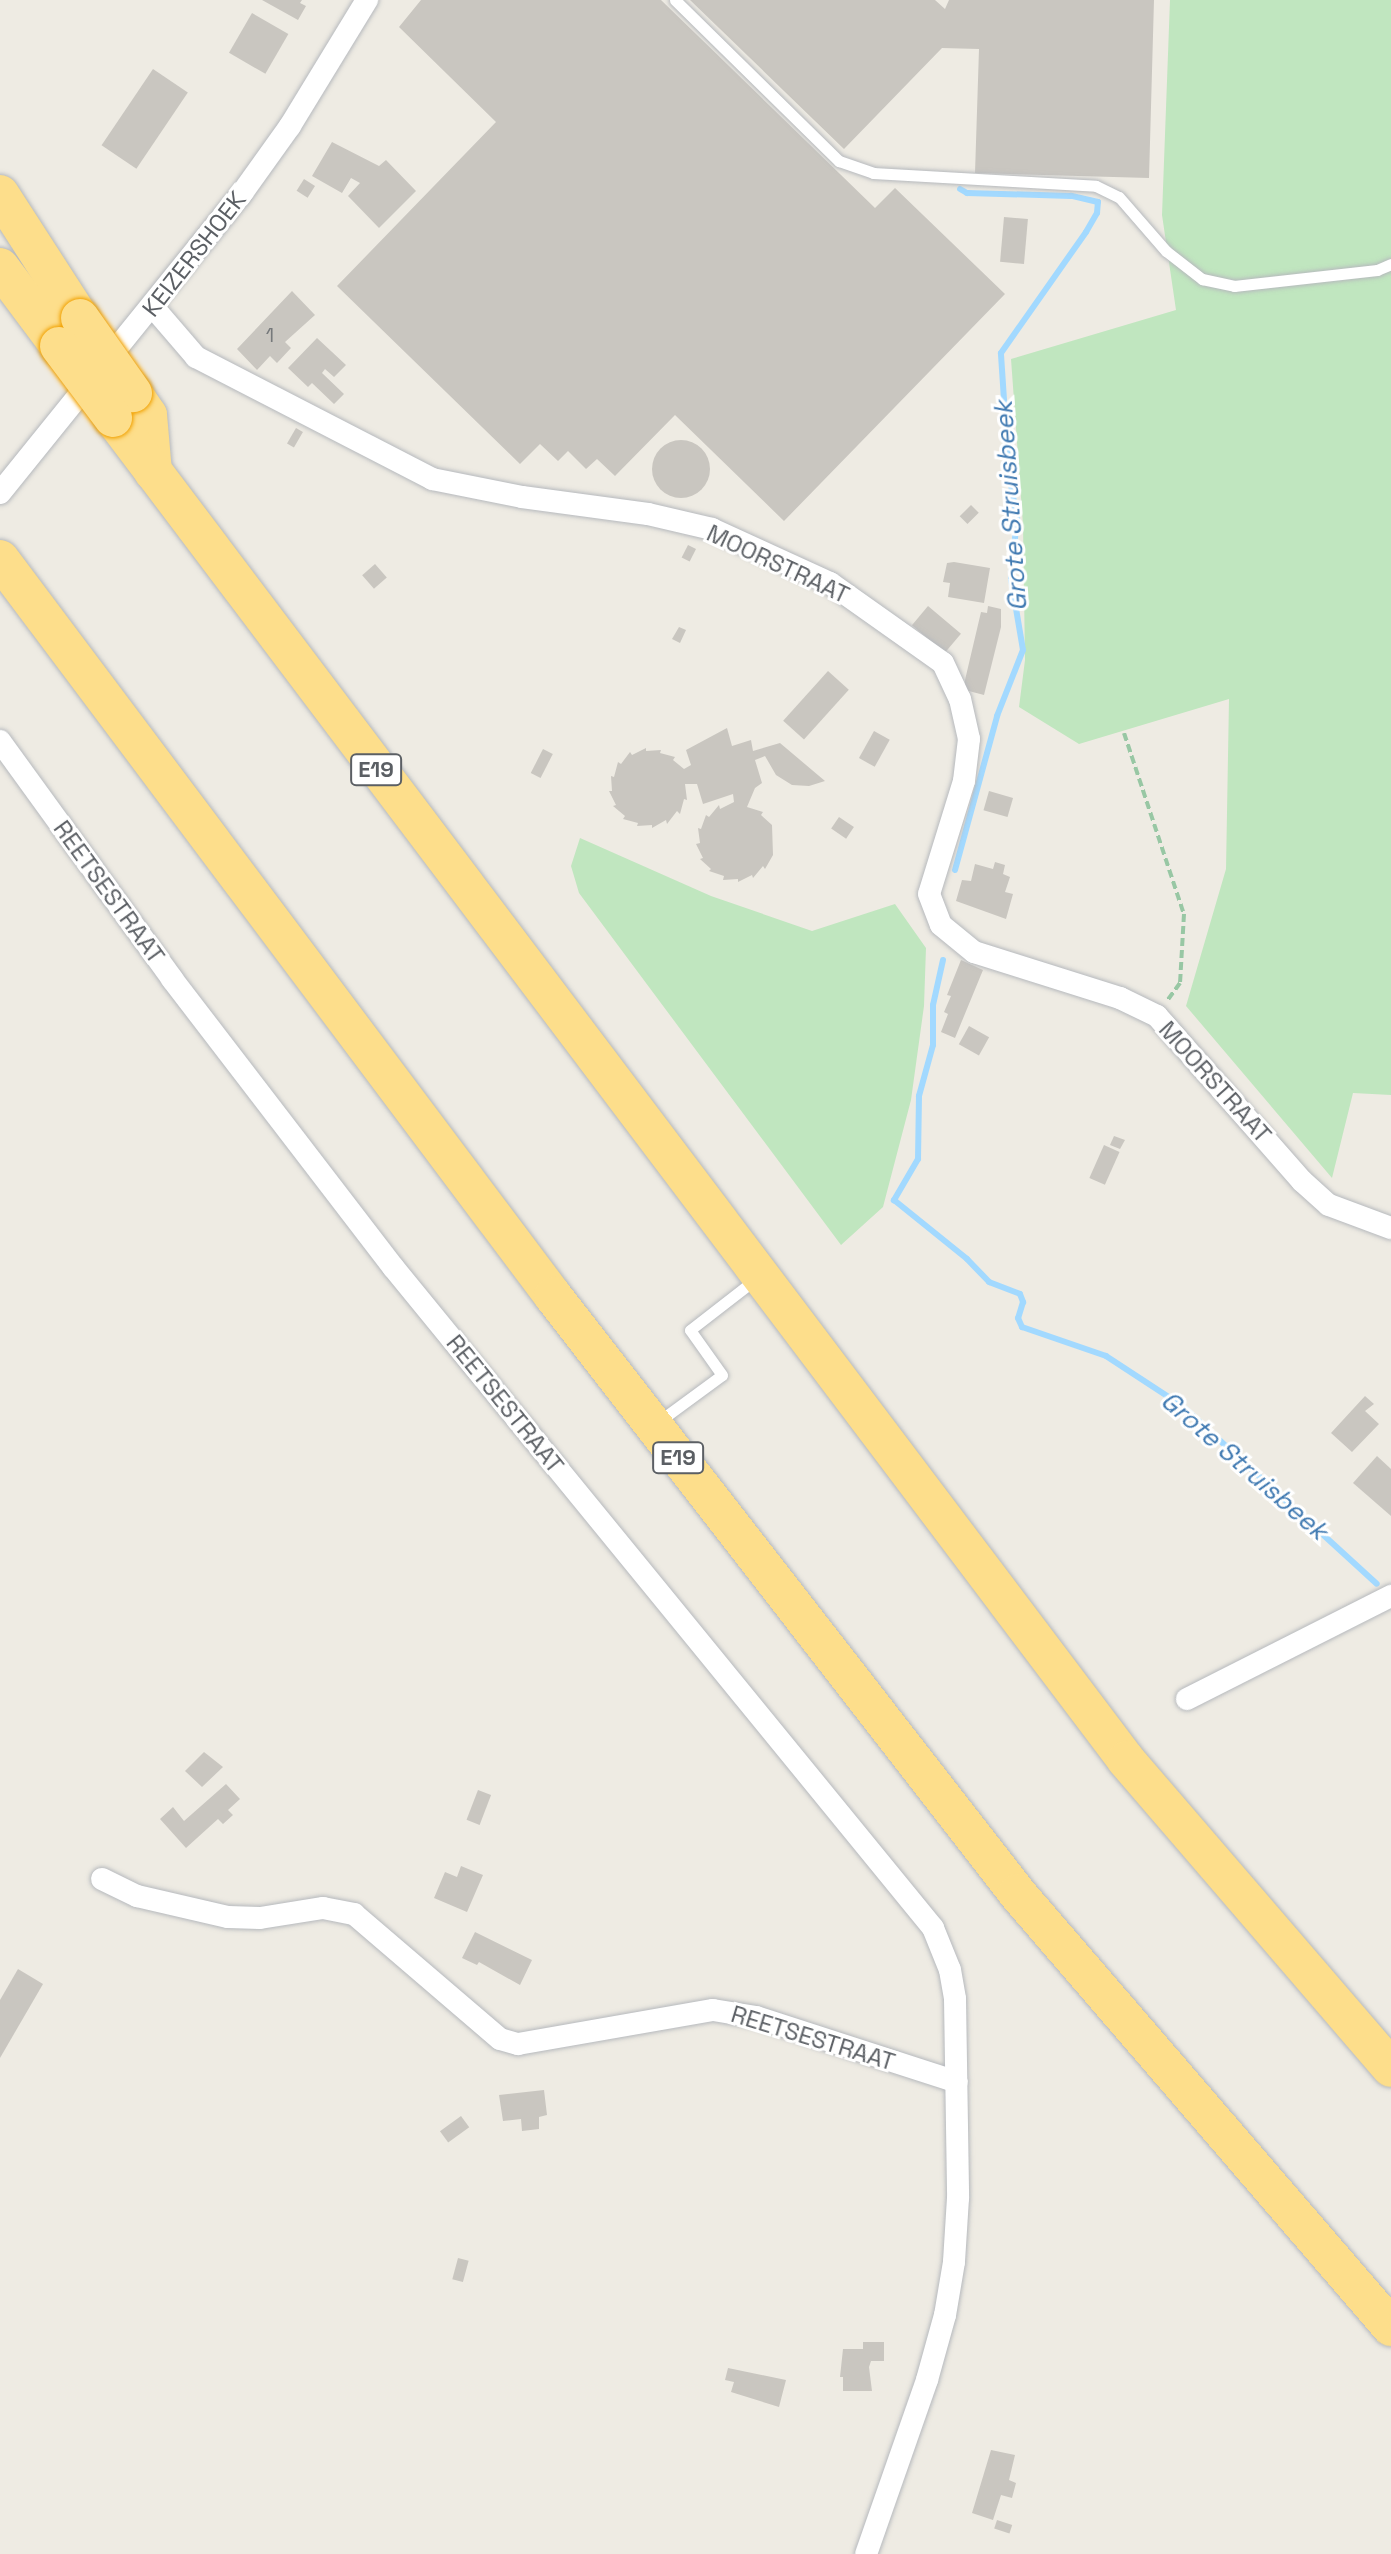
<!DOCTYPE html>
<html>
<head>
<meta charset="utf-8">
<style>
	body { margin:0 }
	#map { position:relative; width:1391px; height:2554px; overflow:hidden; background:#eeebe3; font-family:"Space Grotesk",sans-serif }
	div>[style] { position:absolute }
	[style*='--x'] { left:calc(var(--x)*1px); top:calc(var(--y)*1px); width:calc(var(--w)*1px); rotate:calc(var(--a)*1deg) }
	.green>* { inset:0; background:#c0e6bf }
	.stream>* { height:6px; margin:-3px; padding:0 3px; transform-origin:3px; border-radius:3px; background:#a2d9ff }
	.building>* { inset:0; background:#c9c6c0; transform-origin:0 0 }
	.round { border-radius:50% }
	.path>* { height:4px; margin-top:-2px; transform-origin:0; background:repeating-linear-gradient(90deg,#98c7a4 0 8px,transparent 0 12px) }
	.roads { filter:drop-shadow(0 0 2px #b6b9bd) drop-shadow(0 0 2px #b6b9bd) }
	.service>* { height:11px; margin:-5.5px; padding:0 5.5px; transform-origin:5.5px; border-radius:5.5px; background:#fff }
	.minor>* { height:22px; margin:-11px; padding:0 11px; transform-origin:11px; border-radius:11px; background:#fff }
	.motorway>* { height:38px; margin:-19px; padding:0 19px; transform-origin:19px; border-radius:19px; background:#fdde8b }
	.bridges { filter:drop-shadow(0 0 2px #f1a100) drop-shadow(0 0 2px #f1a100) }
	.motorway-bridge>* { height:38px; margin:-19px; padding:0 19px; transform-origin:19px; border-radius:19px; background:#fdde8b }
	span { translate:-50% -50%; white-space:nowrap; text-align:center; line-height:1.15; -webkit-text-stroke:6px #fff; paint-order:stroke }
	.number-label { font-size:20px; color:#76797b }
	.number-label span { -webkit-text-stroke-width:0 }
	.shield-label span { padding:2px 6px; background:#fff; border:2px solid; border-radius:6px; -webkit-text-stroke-width:0 }
	.shield-label { font-size:22px; color:#5b5f64; font-weight:700 }
	.street-label { font-size:24px; color:#5b5f64 }
	.water-label { font-size:26px; color:#3f79b1; font-style:italic }
</style>
</head>
<body>
<div id="map">
	<div class="green">
		<div style="clip-path:polygon(1170px 0,1391px 0,1391px 1095px,1353px 1093px,1332px 1178px,1186px 1006px,1226px 869px,1229px 699px,1079px 744px,1019px 707px,1025px 660px,1023px 525px,1011px 359px,1176px 310px,1162px 215px)"></div>
		<div style="clip-path:polygon(580px 838px,711px 896px,812px 931px,895px 904px,926px 948px,924px 1006px,911px 1100px,883px 1207px,841px 1245px,579px 893px,571px 866px)"></div>
	</div>
	<div class="stream">
		<div style="--x:955;--y:870;--w:160;--a:-74.7"></div>
		<div style="--x:997;--y:716;--w:71;--a:-68.5"></div>
		<div style="--x:1023;--y:650;--w:72;--a:-99.6"></div>
		<div style="--x:1011;--y:579;--w:61;--a:-84.4"></div>
		<div style="--x:1017;--y:518;--w:44;--a:-100.5"></div>
		<div style="--x:1009;--y:475;--w:122;--a:-93.8"></div>
		<div style="--x:1001;--y:353;--w:148;--a:-54.9"></div>
		<div style="--x:1086;--y:232;--w:22;--a:-60"></div>
		<div style="--x:1097;--y:213;--w:11;--a:-85"></div>
		<div style="--x:1098;--y:202;--w:28;--a:-167"></div>
		<div style="--x:1071;--y:196;--w:104;--a:-178.3"></div>
		<div style="--x:967;--y:193;--w:8;--a:-150"></div>
		<div style="--x:943;--y:960;--w:46;--a:102.5"></div>
		<div style="--x:933;--y:1005;--w:40;--a:90"></div>
		<div style="--x:933;--y:1045;--w:53;--a:105.4"></div>
		<div style="--x:919;--y:1096;--w:63;--a:90.9"></div>
		<div style="--x:918;--y:1159;--w:48;--a:120.3"></div>
		<div style="--x:894;--y:1200;--w:94;--a:38.9"></div>
		<div style="--x:967;--y:1259;--w:32;--a:46"></div>
		<div style="--x:989;--y:1282;--w:33;--a:21"></div>
		<div style="--x:1020;--y:1294;--w:9;--a:69"></div>
		<div style="--x:1023;--y:1302;--w:17;--a:107"></div>
		<div style="--x:1018;--y:1318;--w:10;--a:66"></div>
		<div style="--x:1022;--y:1327;--w:89;--a:19"></div>
		<div style="--x:1106;--y:1356;--w:90;--a:33.2"></div>
		<div style="--x:1181;--y:1405;--w:265;--a:42.4"></div>
	</div>
	<div class="building">
		<div style="clip-path:polygon(262px 0,302px 0,300px 3px,306px 6px,298px 20px)"></div>
		<div style="clip-path:polygon(421px 0,661px 0,875px 208px,895px 188px,1005px 294px,784px 521px,675px 415px,615px 476px,597px 459px,586px 469px,568px 451px,558px 461px,540px 444px,520px 464px,337px 286px,496px 122px,399px 27px)"></div>
		<div style="clip-path:polygon(690px 0,935px 0,945px 9px,949px 0,1154px 0,1149px 178px,975px 173px,979px 49px,942px 48px,844px 149px)"></div>
		<div style="left:252px;top:13px;width:42px;height:46px;rotate:30deg"></div>
		<div style="left:153px;top:69px;width:42px;height:92px;rotate:34deg"></div>
		<div style="clip-path:polygon(332px 142px,379px 166px,386px 160px,416px 191px,379px 228px,348px 196px,360px 183px,351px 178px,342px 193px,312px 176px)"></div>
		<div style="left:304px;top:179px;width:13px;height:14px;rotate:32deg"></div>
		<div style="left:1004px;top:217px;width:24px;height:45px;rotate:5deg"></div>
		<div style="clip-path:polygon(292px 291px,315px 315px,285px 342px,291px 348px,277px 363px,270px 356px,257px 370px,237px 349px)"></div>
		<div style="clip-path:polygon(317px 338px,346px 365px,334px 377px,325px 369px,322px 373px,344px 394px,334px 404px,312px 383px,308px 387px,288px 368px)"></div>
		<div style="left:296px;top:428px;width:8px;height:18px;rotate:30deg"></div>
		<div class="round" style="left:652px;top:440px;width:58px;height:58px"></div>
		<div style="left:971px;top:505px;width:11px;height:16px;rotate:45deg"></div>
		<div style="left:688px;top:545px;width:9px;height:14px;rotate:27deg"></div>
		<div style="clip-path:polygon(954px 562px,990px 568px,984px 603px,948px 597px,950px 583px,943px 582px,947px 563px)"></div>
		<div style="left:375px;top:564px;width:18px;height:17px;rotate:49deg"></div>
		<div style="left:928px;top:606px;width:43px;height:25px;rotate:40deg"></div>
		<div style="clip-path:polygon(988px 606px,1001px 609px,1001px 627px,984px 695px,965px 690px,965px 680px,981px 612px,987px 613px)"></div>
		<div style="clip-path:polygon(679px 627px,686px 630px,680px 643px,672px 639px)"></div>
		<div style="left:828px;top:671px;width:28px;height:67px;rotate:42deg"></div>
		<div style="clip-path:polygon(727px 728px,732px 746px,751px 740px,753px 751px,780px 743px,825px 781px,809px 786px,792px 785px,776px 775px,765px 756px,755px 760px,762px 783px,755px 788px,747px 807px,763px 812px,761px 815px,772px 825px,773px 855px,765px 869px,763px 866px,753px 878px,752px 875px,738px 882px,738px 879px,723px 880px,724px 876px,709px 871px,711px 869px,700px 859px,703px 858px,696px 844px,700px 843px,698px 828px,701px 829px,706px 815px,709px 817px,719px 805px,720px 809px,734px 802px,733px 794px,703px 804px,697px 784px,685px 784px,687px 800px,684px 799px,680px 814px,677px 811px,667px 824px,666px 820px,652px 828px,652px 825px,637px 826px,638px 823px,623px 819px,625px 816px,613px 806px,616px 805px,609px 791px,612px 791px,611px 776px,614px 777px,618px 762px,621px 764px,630px 752px,632px 755px,646px 748px,646px 751px,661px 750px,660px 753px,675px 757px,673px 760px,684px 769px,691px 765px,686px 750px)"></div>
		<div style="left:874px;top:731px;width:18px;height:31px;rotate:29deg"></div>
		<div style="left:543px;top:749px;width:11px;height:27px;rotate:27deg"></div>
		<div style="left:989px;top:791px;width:25px;height:20px;rotate:16deg"></div>
		<div style="left:839px;top:817px;width:18px;height:14px;rotate:34deg"></div>
		<div style="clip-path:polygon(995px 862px,1005px 865px,1003px 874px,1010px 877px,1005px 892px,1013px 894px,1006px 919px,956px 901px,962px 880px,971px 881px,975px 864px,993px 869px)"></div>
		<div style="clip-path:polygon(961px 960px,983px 970px,955px 1038px,941px 1032px,948px 1014px,944px 1012px,951px 996px,947px 995px)"></div>
		<div style="left:969px;top:1026px;width:23px;height:21px;rotate:29deg"></div>
		<div style="clip-path:polygon(1114px 1136px,1125px 1140px,1120px 1149px,1110px 1145px)"></div>
		<div style="left:1104px;top:1145px;width:17px;height:36px;rotate:24deg"></div>
		<div style="clip-path:polygon(1365px 1396px,1374px 1404px,1365px 1411px,1379px 1424px,1352px 1452px,1331px 1433px)"></div>
		<div style="clip-path:polygon(1377px 1456px,1391px 1469px,1391px 1516px,1353px 1483px)"></div>
		<div style="clip-path:polygon(204px 1752px,223px 1767px,202px 1787px,185px 1771px)"></div>
		<div style="clip-path:polygon(226px 1784px,240px 1799px,228px 1810px,233px 1815px,223px 1824px,218px 1819px,186px 1848px,160px 1819px,173px 1807px,184px 1821px)"></div>
		<div style="left:478px;top:1790px;width:14px;height:32px;rotate:21deg"></div>
		<div style="clip-path:polygon(461px 1866px,483px 1875px,467px 1912px,434px 1898px,445px 1872px,457px 1877px)"></div>
		<div style="clip-path:polygon(475px 1932px,532px 1960px,520px 1985px,479px 1962px,477px 1965px,462px 1958px)"></div>
		<div style="clip-path:polygon(18px 1969px,43px 1984px,0 2058px,0 2000px)"></div>
		<div style="clip-path:polygon(544px 2090px,547px 2115px,539px 2117px,539px 2129px,522px 2131px,521px 2119px,503px 2121px,499px 2095px)"></div>
		<div style="left:461px;top:2116px;width:14px;height:26px;rotate:54deg"></div>
		<div style="left:458px;top:2258px;width:11px;height:22px;rotate:15deg"></div>
		<div style="clip-path:polygon(863px 2342px,884px 2342px,884px 2361px,871px 2361px,869px 2367px,872px 2391px,843px 2391px,843px 2377px,840px 2377px,843px 2349px,863px 2349px)"></div>
		<div style="clip-path:polygon(728px 2368px,786px 2380px,779px 2407px,731px 2392px,734px 2382px,725px 2380px)"></div>
		<div style="clip-path:polygon(991px 2450px,1015px 2455px,1009px 2480px,1016px 2483px,1012px 2498px,1001px 2495px,993px 2520px,972px 2513px)"></div>
		<div style="left:997px;top:2520px;width:16px;height:9px;rotate:18deg"></div>
	</div>
	<div class="path">
		<div style="--x:1124;--y:733;--w:191;--a:71.7"></div>
		<div style="--x:1184;--y:914;--w:69;--a:93.3"></div>
		<div style="--x:1180;--y:983;--w:22;--a:126"></div>
	</div>
	<div class="roads">
		<div class="service">
			<div style="--x:675;--y:0;--w:230;--a:44.5"></div>
			<div style="--x:839;--y:161;--w:36;--a:19"></div>
			<div style="--x:873;--y:173;--w:223;--a:3.3"></div>
			<div style="--x:1096;--y:186;--w:25;--a:26"></div>
			<div style="--x:1119;--y:197;--w:72;--a:49"></div>
			<div style="--x:1166;--y:251;--w:46;--a:37.9"></div>
			<div style="--x:1202;--y:279;--w:33;--a:12"></div>
			<div style="--x:1234;--y:286;--w:144;--a:-6.4"></div>
			<div style="--x:1377;--y:270;--w:15;--a:-23"></div>
			<div style="--x:658;--y:1422;--w:79;--a:-36.3"></div>
			<div style="--x:722;--y:1375;--w:55;--a:-125.4"></div>
			<div style="--x:690;--y:1330;--w:85;--a:-37.8"></div>
		</div>
		<div class="minor">
			<div style="--x:153;--y:307;--w:66;--a:49.3"></div>
			<div style="--x:196;--y:357;--w:266;--a:27.3"></div>
			<div style="--x:432;--y:479;--w:92;--a:11.3"></div>
			<div style="--x:522;--y:497;--w:127;--a:7.7"></div>
			<div style="--x:648;--y:514;--w:66;--a:13.2"></div>
			<div style="--x:712;--y:529;--w:130;--a:24.6"></div>
			<div style="--x:830;--y:583;--w:138;--a:35.3"></div>
			<div style="--x:943;--y:663;--w:40;--a:65"></div>
			<div style="--x:960;--y:699;--w:41;--a:77.3"></div>
			<div style="--x:969;--y:739;--w:42;--a:96.8"></div>
			<div style="--x:964;--y:781;--w:118;--a:107.2"></div>
			<div style="--x:929;--y:894;--w:33;--a:69"></div>
			<div style="--x:941;--y:925;--w:43;--a:39.3"></div>
			<div style="--x:974;--y:952;--w:153;--a:17.5"></div>
			<div style="--x:1120;--y:998;--w:41;--a:25.9"></div>
			<div style="--x:1157;--y:1016;--w:220;--a:48.7"></div>
			<div style="--x:1302;--y:1181;--w:36;--a:42"></div>
			<div style="--x:1329;--y:1205;--w:66;--a:20.4"></div>
			<div style="--x:0;--y:493;--w:382;--a:-51.1"></div>
			<div style="--x:240;--y:196;--w:86;--a:-54.5"></div>
			<div style="--x:290;--y:126;--w:148;--a:-58.6"></div>
			<div style="--x:0;--y:741;--w:294;--a:54.1"></div>
			<div style="--x:172;--y:979;--w:363;--a:52.5"></div>
			<div style="--x:393;--y:1267;--w:854;--a:50.75"></div>
			<div style="--x:933;--y:1928;--w:45;--a:68"></div>
			<div style="--x:950;--y:1970;--w:29;--a:80"></div>
			<div style="--x:955;--y:1999;--w:199;--a:89.1"></div>
			<div style="--x:958;--y:2198;--w:64;--a:93.6"></div>
			<div style="--x:954;--y:2262;--w:54;--a:99.6"></div>
			<div style="--x:945;--y:2315;--w:67;--a:105.5"></div>
			<div style="--x:927;--y:2380;--w:184;--a:109.3"></div>
			<div style="--x:1187;--y:1699;--w:229;--a:-26.8"></div>
			<div style="--x:102;--y:1879;--w:39;--a:26"></div>
			<div style="--x:137;--y:1896;--w:93;--a:13"></div>
			<div style="--x:228;--y:1917;--w:32;--a:2"></div>
			<div style="--x:260;--y:1918;--w:64;--a:-9"></div>
			<div style="--x:323;--y:1908;--w:32;--a:11"></div>
			<div style="--x:354;--y:1914;--w:192;--a:40.6"></div>
			<div style="--x:500;--y:2039;--w:19;--a:16"></div>
			<div style="--x:518;--y:2044;--w:198;--a:-9.9"></div>
			<div style="--x:713;--y:2010;--w:44;--a:9.2"></div>
			<div style="--x:756;--y:2017;--w:211;--a:17.9"></div>
		</div>
		<div class="motorway">
			<div style="--x:0;--y:194;--w:148;--a:57.2"></div>
			<div style="--x:0;--y:267;--w:99;--a:53.2"></div>
			<div style="--x:133;--y:393;--w:27;--a:56"></div>
			<div style="--x:148;--y:415;--w:57;--a:85"></div>
			<div style="--x:113;--y:418;--w:1681;--a:52.95"></div>
			<div style="--x:1126;--y:1760;--w:406;--a:49.3"></div>
			<div style="--x:0;--y:559;--w:921;--a:53.12"></div>
			<div style="--x:553;--y:1296;--w:756;--a:52.14"></div>
			<div style="--x:1017;--y:1893;--w:573;--a:49.25"></div>
		</div>
	</div>
	<div class="bridges">
		<div class="motorway-bridge">
			<div style="--x:80;--y:318;--w:92;--a:54.8"></div>
			<div style="--x:59;--y:346;--w:90;--a:53.1"></div>
		</div>
	</div>
	<div class="number-label">
		<span style="left:270px;top:335px">1</span>
	</div>
	<div class="shield-label">
		<span style="left:376px;top:770px">E19</span>
		<span style="left:678px;top:1458px">E19</span>
	</div>
	<div class="street-label">
		<span style="left:194px;top:254px;rotate:-52deg">KEIZERSHOEK</span>
		<span style="left:778px;top:564px;rotate:25deg">MOORSTRAAT</span>
		<span style="left:109px;top:892px;rotate:54deg">REETSESTRAAT</span>
		<span style="left:1215px;top:1082px;rotate:48deg">MOORSTRAAT</span>
		<span style="left:505px;top:1404px;rotate:51deg">REETSESTRAAT</span>
		<span style="left:813px;top:2038px;rotate:17deg">REETSESTRAAT</span>
	</div>
	<div class="water-label">
		<span style="left:1011px;top:506px;rotate:-94deg">Grote Struisbeek</span>
		<span style="left:1244px;top:1466px;rotate:41deg">Grote Struisbeek</span>
	</div>
</div>
</body>
</html>
